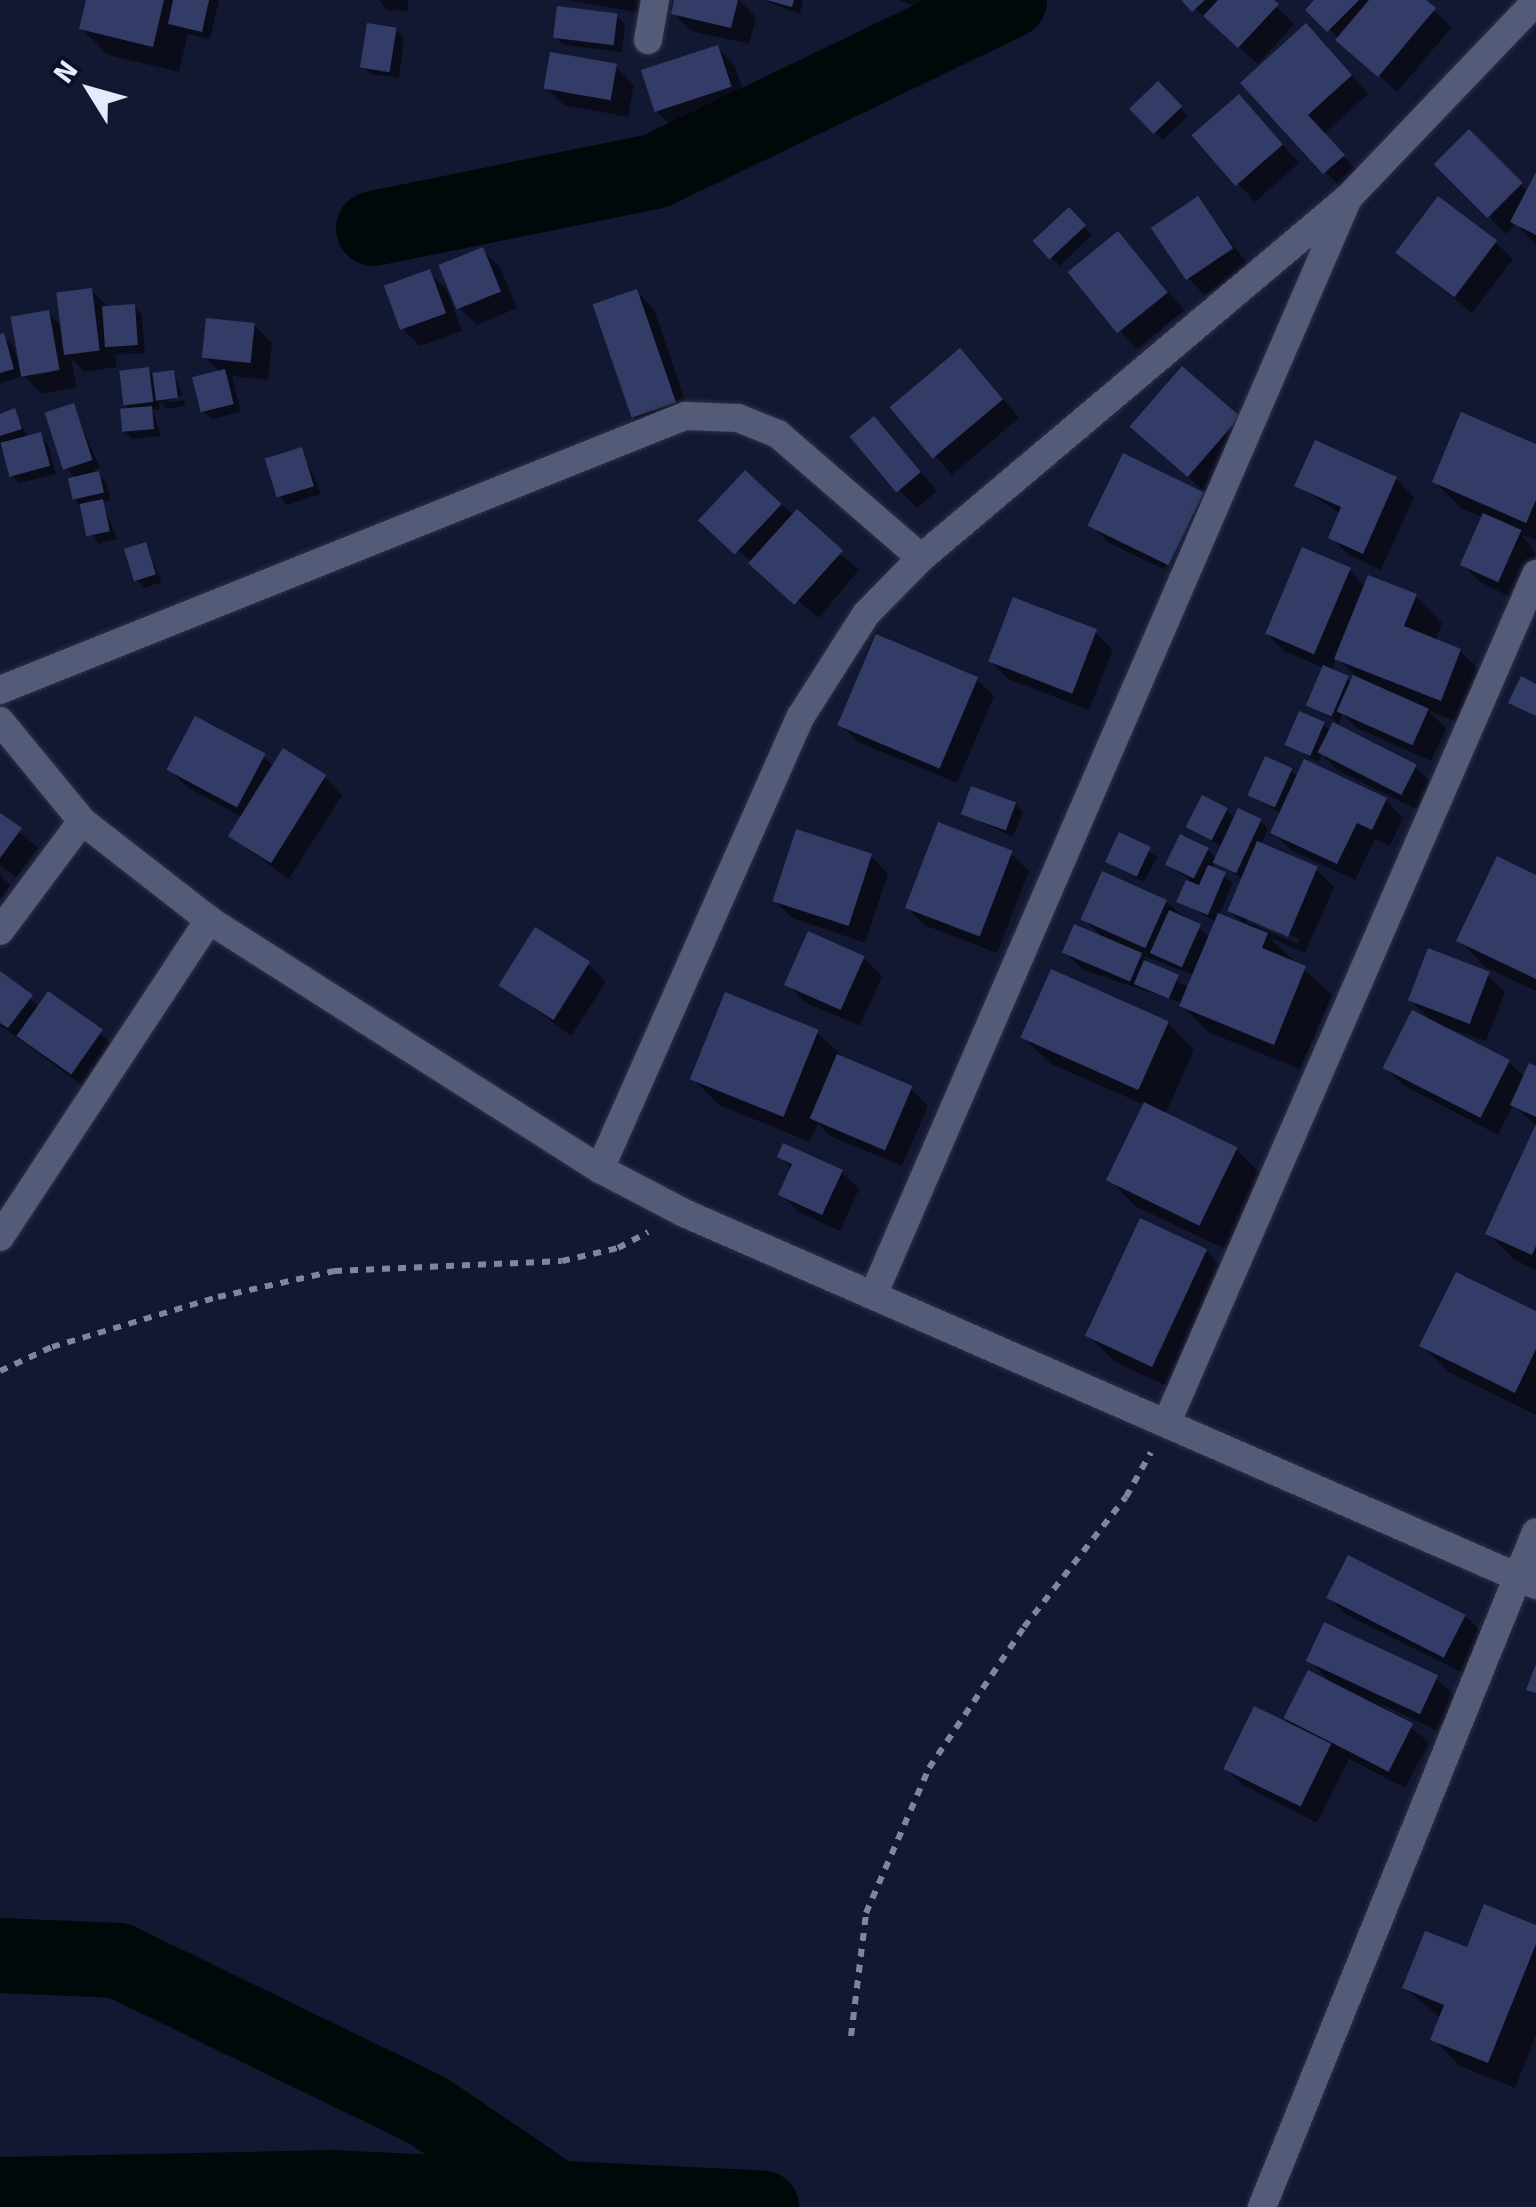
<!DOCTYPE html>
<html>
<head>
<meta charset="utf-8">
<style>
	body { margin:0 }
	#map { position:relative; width:1536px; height:2207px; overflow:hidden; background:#131832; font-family:Signika,sans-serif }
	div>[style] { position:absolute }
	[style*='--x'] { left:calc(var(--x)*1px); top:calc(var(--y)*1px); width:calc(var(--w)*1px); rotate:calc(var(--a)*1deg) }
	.shadow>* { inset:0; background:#0007; transform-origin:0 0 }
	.river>* { height:75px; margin:-37.5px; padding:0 37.5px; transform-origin:37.5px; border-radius:37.5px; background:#000809 }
	.building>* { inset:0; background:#333c66; transform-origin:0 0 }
	.path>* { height:6px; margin-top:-3px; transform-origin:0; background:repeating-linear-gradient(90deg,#80859b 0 8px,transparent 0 16px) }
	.roads { filter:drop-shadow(0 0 2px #303146) drop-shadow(0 0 2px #303146) }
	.minor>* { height:28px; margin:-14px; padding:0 14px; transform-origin:14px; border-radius:14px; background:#535b79 }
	span { translate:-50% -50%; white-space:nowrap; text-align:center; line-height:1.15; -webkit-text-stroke:8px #0b0f27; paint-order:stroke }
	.north { position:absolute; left:40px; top:40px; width:100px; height:100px; -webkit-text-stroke:8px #0b0f27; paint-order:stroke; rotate:307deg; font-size:28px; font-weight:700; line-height:40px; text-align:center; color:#e5eafc }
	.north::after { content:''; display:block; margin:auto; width:35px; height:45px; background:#e5eafc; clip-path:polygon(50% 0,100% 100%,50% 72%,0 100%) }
</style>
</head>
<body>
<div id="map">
	<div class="shadow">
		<div style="clip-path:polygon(89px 0,219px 0,210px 39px,188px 34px,179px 72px,108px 55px,82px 29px)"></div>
		<div style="clip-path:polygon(379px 0,408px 0,408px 11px,387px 10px)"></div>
		<div style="clip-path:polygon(568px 0,644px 0,642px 13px)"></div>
		<div style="clip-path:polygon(677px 0,739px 0,756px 17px,749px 44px,691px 31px,674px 13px)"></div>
		<div style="clip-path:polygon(763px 0,803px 0,800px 14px)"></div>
		<div style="clip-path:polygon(899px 0,941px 0,936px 14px)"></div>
		<div style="clip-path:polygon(1185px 0,1270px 0,1294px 24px,1258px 64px)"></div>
		<div style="clip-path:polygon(1318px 0,1422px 0,1452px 27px,1397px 92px,1308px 10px)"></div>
		<div style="clip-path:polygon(617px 16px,625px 24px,622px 52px,564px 45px,555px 37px)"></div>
		<div style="clip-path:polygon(396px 30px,404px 38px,399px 78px,371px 74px,363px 66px)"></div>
		<div style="clip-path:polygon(1324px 44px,1368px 94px,1324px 134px,1360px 174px,1343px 190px,1244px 83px)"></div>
		<div style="clip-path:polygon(718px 48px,735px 66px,748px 105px,675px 129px,657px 112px)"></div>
		<div style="clip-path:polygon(616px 67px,634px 85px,628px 117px,564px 105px,546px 88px)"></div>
		<div style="left:1158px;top:85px;width:43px;height:35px;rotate:46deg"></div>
		<div style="clip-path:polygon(1256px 115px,1299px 163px,1255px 202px,1195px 136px)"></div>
		<div style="clip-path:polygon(1469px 132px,1528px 192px,1536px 178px,1536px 244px,1516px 224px,1506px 234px,1436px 164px)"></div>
		<div style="clip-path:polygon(1198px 199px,1249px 266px,1205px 296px,1188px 278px)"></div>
		<div style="left:1069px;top:211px;width:33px;height:45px;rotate:46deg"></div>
		<div style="clip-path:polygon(1118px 234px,1184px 310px,1137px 349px,1120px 331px)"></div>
		<div style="clip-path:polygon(1495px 242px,1513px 259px,1472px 313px,1398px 253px)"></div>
		<div style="clip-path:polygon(482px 250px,500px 267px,517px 308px,477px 325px,459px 307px,443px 267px)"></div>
		<div style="clip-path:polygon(429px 272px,447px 290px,462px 331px,420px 346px,402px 328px)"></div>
		<div style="clip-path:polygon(91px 290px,109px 308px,134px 306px,142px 315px,145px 353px,115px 355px,117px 367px,85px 372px,71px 358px,77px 387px,42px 394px,24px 376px,0 383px,0 337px,12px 344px,24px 376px,48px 313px,64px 328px)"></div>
		<div style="clip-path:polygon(637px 292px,654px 309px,692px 421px,652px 435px,634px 417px)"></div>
		<div style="clip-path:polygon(254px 325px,272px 343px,268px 380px,232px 376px,241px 412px,212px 419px,203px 411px,220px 372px,205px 357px)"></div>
		<div style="clip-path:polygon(148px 369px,154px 376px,173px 373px,183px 395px,162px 403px,184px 400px,185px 406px,167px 409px,159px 401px,160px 409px,153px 410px,161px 436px,133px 439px,124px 431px,131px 410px,125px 404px)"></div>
		<div style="clip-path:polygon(978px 369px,1019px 418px,952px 475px,894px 409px)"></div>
		<div style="clip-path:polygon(73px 406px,100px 468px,94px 470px,106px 482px,111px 500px,102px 502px,117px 539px,98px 544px,75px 498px,77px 479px,66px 468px)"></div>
		<div style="clip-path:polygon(14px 411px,29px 438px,40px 435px,48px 444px,56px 474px,19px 483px,11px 475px,0 446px,0 417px)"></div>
		<div style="clip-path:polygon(1238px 419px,1206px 493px,1151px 444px)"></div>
		<div style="clip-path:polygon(891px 437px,937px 491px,917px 508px,899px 490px)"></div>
		<div style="clip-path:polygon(1536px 446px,1536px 540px,1522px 535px,1536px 554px,1514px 599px,1480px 582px,1462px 564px,1484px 518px,1461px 508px,1435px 482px)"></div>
		<div style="clip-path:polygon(302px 450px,321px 494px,287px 505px,279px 496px)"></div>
		<div style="clip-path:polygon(1124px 457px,1204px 495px,1220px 512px,1187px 580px,1169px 571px,1204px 498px,1164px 569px,1109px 543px,1091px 525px)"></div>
		<div style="left:745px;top:474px;width:149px;height:63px;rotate:40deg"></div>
		<div style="clip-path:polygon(1396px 479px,1414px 497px,1381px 570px,1349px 555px,1331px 537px,1341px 514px,1297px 485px)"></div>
		<div style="clip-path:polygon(145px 545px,162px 582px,144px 588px,136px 579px)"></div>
		<div style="clip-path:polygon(evenodd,1349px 570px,1366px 587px,1416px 596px,1442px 623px,1435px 641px,1460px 651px,1487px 678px,1467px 726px,1427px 710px,1446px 728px,1431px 761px,1357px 728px,1343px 714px,1337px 727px,1415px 767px,1433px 784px,1420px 811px,1337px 770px,1322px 754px,1318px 762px,1287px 744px,1323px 724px,1330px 731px,1336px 721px,1308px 704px,1324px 668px,1284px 651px,1266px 633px,1349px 570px,1337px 657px,1355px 676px,1352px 682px,1331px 671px,1337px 657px)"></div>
		<div style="clip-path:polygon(1095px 632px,1113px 650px,1089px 710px,1008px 679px,990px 661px)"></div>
		<div style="clip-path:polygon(976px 679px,994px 696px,957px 783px,858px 742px,841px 724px)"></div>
		<div style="clip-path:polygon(263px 756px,274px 767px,325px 777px,342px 795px,289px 879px,230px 836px,242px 817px,187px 787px,169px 769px)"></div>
		<div style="clip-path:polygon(1290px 770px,1298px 778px,1386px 800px,1403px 818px,1390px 846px,1375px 839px,1355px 880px,1291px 850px,1273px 832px,1282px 814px,1249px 794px)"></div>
		<div style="clip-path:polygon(1015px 804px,1023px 812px,1013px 837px,963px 813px)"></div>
		<div style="clip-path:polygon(evenodd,1226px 810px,1236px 819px,1260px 821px,1268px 829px,1260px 845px,1316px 869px,1334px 887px,1305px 953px,1268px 937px,1332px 995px,1300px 1069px,1208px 1032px,1179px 1002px,1083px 970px,1065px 952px,1104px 939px,1084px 919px,1166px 902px,1210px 937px,1216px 922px,1179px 901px,1189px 879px,1168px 865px,1208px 850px,1217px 859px,1222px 847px,1190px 827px,1226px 810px,1215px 861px,1243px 879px,1229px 910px,1246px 927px,1219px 916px,1233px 882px,1211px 869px,1215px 861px,1226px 810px,1247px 917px,1300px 939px,1298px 944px,1247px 922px,1247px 917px,1226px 810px,1141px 955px,1194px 975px,1189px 988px,1153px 967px,1141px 955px)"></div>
		<div style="clip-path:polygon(0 816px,38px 848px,16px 877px,0 866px)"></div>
		<div style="left:1120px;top:836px;width:43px;height:29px;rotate:29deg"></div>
		<div style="clip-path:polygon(1011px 854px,1029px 871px,997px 953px,924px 925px,907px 907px)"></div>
		<div style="clip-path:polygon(871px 856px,888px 874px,865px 943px,792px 918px,774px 900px)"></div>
		<div style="clip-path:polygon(0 875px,10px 885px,0 899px)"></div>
		<div style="clip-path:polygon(1536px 878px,1536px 991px,1485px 967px,1459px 940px)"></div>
		<div style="clip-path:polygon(864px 958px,882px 976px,860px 1026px,806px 1003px,788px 985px)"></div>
		<div style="clip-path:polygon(588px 964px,606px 982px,571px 1036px,501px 984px)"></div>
		<div style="clip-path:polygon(0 974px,40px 1007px,49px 995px,119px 1049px,91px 1092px,0 1025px)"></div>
		<div style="clip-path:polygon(1487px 975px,1505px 992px,1486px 1041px,1433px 1023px,1509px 1062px,1525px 1078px,1536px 1069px,1536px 1125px,1513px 1105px,1498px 1135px,1403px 1085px,1385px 1068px,1432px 1022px,1410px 999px)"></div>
		<div style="clip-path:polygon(1168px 1023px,1194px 1050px,1165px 1115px,1236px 1149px,1263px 1176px,1227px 1250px,1135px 1206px,1109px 1179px,1145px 1105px,1051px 1064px,1024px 1038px)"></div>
		<div style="clip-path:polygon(817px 1032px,844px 1058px,910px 1088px,928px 1106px,902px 1166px,830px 1136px,818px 1123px,810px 1142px,719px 1105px,692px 1078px)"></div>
		<div style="clip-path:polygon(1536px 1130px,1536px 1270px,1515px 1260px,1488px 1234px)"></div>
		<div style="clip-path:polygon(780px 1156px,841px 1172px,859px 1189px,840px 1231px,799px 1212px,781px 1195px,792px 1169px)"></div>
		<div style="clip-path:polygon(1206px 1251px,1232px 1278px,1180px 1392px,1115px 1362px,1089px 1336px)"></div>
		<div style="clip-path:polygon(1536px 1314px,1536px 1415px,1449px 1372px,1422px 1345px)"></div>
		<div style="clip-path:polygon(1329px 1597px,1465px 1616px,1483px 1633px,1463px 1673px,1347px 1615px)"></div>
		<div style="clip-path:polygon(1309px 1660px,1436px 1678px,1454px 1696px,1438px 1731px,1377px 1702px,1429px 1742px,1405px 1788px,1349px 1759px,1317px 1823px,1243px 1785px,1225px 1768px,1284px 1724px,1309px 1673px,1331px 1683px)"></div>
		<div style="clip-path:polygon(1536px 1928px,1536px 2035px,1515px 2088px,1460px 2066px,1433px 2039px,1441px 2018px,1405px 1988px,1468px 1951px)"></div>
	</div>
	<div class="river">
		<div style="--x:373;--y:228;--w:287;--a:-11.5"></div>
		<div style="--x:654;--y:171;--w:394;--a:-25.7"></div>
		<div style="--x:0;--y:1955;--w:118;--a:2.4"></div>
		<div style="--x:118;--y:1960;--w:343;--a:25.9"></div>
		<div style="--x:427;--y:2110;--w:151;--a:34.2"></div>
		<div style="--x:0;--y:2194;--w:330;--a:-1.2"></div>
		<div style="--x:330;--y:2187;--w:432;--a:2.7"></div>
	</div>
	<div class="building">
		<div style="clip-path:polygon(86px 0,164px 0,153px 47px,79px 29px)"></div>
		<div style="clip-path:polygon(173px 0,209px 0,202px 32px,168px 24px)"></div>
		<div style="clip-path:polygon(674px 0,738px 0,731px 28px,671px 14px)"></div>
		<div style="clip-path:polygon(766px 0,794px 0,792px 7px)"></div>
		<div style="clip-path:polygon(1181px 0,1205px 0,1192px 12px)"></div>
		<div style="clip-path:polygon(1218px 0,1274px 0,1279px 4px,1238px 48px,1203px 16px)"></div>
		<div style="clip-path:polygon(1314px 0,1359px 0,1327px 32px,1305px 10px)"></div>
		<div style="clip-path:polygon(1369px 0,1426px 0,1436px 8px,1378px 77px,1335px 40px)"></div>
		<div style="left:557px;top:6px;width:61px;height:32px;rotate:7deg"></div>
		<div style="left:367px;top:23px;width:30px;height:45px;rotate:9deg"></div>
		<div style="clip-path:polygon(1306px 23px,1352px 75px,1308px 115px,1345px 155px,1323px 174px,1240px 83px)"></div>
		<div style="left:718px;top:45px;width:44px;height:81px;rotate:72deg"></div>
		<div style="left:550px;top:52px;width:68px;height:37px;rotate:10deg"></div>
		<div style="left:1158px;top:81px;width:35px;height:40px;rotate:46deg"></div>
		<div style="left:1239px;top:94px;width:67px;height:63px;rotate:49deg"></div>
		<div style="left:1469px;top:129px;width:76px;height:50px;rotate:45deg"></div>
		<div style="clip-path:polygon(1536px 172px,1536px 235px,1510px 222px)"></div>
		<div style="left:1198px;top:196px;width:63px;height:57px;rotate:56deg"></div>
		<div style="left:1438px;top:196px;width:74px;height:71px;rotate:37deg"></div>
		<div style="left:1069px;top:207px;width:25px;height:50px;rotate:47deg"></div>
		<div style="left:1118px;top:231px;width:79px;height:65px;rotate:51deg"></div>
		<div style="left:483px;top:247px;width:48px;height:48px;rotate:68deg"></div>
		<div style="left:430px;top:269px;width:47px;height:49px;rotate:70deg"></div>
		<div style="left:92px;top:288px;width:63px;height:36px;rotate:83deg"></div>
		<div style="left:637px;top:289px;width:120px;height:47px;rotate:71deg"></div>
		<div style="left:135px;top:304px;width:41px;height:33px;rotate:86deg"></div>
		<div style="left:49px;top:310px;width:61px;height:39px;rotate:80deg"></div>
		<div style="left:206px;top:318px;width:49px;height:40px;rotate:6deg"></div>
		<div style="clip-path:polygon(4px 333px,14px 369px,0 373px,0 334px)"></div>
		<div style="left:960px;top:348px;width:67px;height:92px;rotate:50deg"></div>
		<div style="left:1182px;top:366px;width:77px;height:80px;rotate:41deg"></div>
		<div style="left:149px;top:367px;width:35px;height:30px;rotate:83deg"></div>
		<div style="left:225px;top:369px;width:36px;height:34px;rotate:76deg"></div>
		<div style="left:174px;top:370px;width:28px;height:22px;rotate:82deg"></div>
		<div style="left:74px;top:403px;width:60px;height:31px;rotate:72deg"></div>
		<div style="left:152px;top:406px;width:23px;height:32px;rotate:85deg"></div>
		<div style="clip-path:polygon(15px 408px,22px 429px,0 436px,0 414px)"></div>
		<div style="clip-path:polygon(1461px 412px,1536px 444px,1536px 500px,1526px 523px,1432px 482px)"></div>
		<div style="left:874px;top:416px;width:73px;height:32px;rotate:50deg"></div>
		<div style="left:41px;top:432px;width:35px;height:42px;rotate:75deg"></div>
		<div style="clip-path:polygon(1315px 440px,1397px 477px,1363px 554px,1328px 538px,1341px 507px,1294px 486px)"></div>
		<div style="left:302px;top:447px;width:41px;height:39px;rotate:73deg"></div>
		<div style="left:1123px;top:453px;width:90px;height:81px;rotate:26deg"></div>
		<div style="left:745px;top:470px;width:50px;height:69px;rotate:43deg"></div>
		<div style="left:99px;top:471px;width:22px;height:32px;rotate:77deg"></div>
		<div style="left:103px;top:499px;width:33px;height:24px;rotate:78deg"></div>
		<div style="left:797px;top:509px;width:62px;height:73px;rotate:42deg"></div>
		<div style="left:1483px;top:513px;width:42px;height:57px;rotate:24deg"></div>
		<div style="left:146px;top:542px;width:34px;height:23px;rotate:73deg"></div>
		<div style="left:1302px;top:547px;width:53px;height:94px;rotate:23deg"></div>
		<div style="clip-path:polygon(1368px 575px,1417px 594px,1404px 626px,1461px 649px,1441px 701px,1334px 659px)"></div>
		<div style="left:1013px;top:597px;width:90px;height:69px;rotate:21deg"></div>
		<div style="left:876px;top:634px;width:111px;height:99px;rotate:23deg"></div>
		<div style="left:1323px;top:665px;width:28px;height:44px;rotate:23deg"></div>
		<div style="left:1353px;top:675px;width:83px;height:40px;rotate:24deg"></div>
		<div style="clip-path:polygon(1521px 676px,1536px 684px,1536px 716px,1508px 703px)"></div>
		<div style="left:1299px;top:711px;width:28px;height:37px;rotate:23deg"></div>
		<div style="left:195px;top:716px;width:80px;height:61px;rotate:28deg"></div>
		<div style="left:1333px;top:722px;width:94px;height:34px;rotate:27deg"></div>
		<div style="left:283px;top:748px;width:51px;height:104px;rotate:32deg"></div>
		<div style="left:1265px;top:756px;width:30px;height:43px;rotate:24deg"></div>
		<div style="clip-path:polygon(1304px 759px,1387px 798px,1372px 830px,1357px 823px,1337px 864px,1270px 833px)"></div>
		<div style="left:971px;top:786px;width:48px;height:30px;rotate:20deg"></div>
		<div style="left:1202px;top:795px;width:29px;height:36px;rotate:27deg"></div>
		<div style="left:1238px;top:808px;width:26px;height:60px;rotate:25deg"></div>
		<div style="clip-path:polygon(0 813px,22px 828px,0 858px)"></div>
		<div style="left:938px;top:822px;width:80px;height:92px;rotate:21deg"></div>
		<div style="left:796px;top:829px;width:80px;height:76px;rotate:18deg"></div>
		<div style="left:1119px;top:832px;width:35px;height:33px;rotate:25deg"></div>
		<div style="left:1180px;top:834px;width:32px;height:34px;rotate:26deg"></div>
		<div style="left:1257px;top:841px;width:66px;height:76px;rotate:23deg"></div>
		<div style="clip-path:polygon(1497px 856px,1536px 875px,1536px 979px,1456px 941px)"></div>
		<div style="clip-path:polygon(1208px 865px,1226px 872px,1208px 915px,1176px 902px,1186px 880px,1199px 885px)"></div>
		<div style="left:1102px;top:871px;width:71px;height:53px;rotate:24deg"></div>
		<div style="left:1169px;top:910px;width:35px;height:47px;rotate:24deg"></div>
		<div style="clip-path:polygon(1218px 913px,1268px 933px,1262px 948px,1306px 966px,1274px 1045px,1179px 1006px)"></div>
		<div style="left:1074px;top:924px;width:74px;height:31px;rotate:23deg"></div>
		<div style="left:535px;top:927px;width:65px;height:69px;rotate:32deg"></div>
		<div style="left:808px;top:931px;width:62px;height:59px;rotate:24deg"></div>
		<div style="left:1428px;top:948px;width:66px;height:56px;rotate:21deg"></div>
		<div style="left:1144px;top:960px;width:38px;height:26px;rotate:23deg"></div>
		<div style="left:1051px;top:969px;width:129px;height:75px;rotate:24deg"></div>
		<div style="clip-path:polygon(0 971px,33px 995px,8px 1028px,0 1023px)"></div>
		<div style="left:48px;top:991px;width:67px;height:55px;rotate:35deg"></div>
		<div style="left:725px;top:992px;width:101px;height:94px;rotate:22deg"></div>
		<div style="left:1412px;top:1010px;width:110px;height:65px;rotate:27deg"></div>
		<div style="left:837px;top:1054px;width:82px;height:70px;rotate:23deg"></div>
		<div style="clip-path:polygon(1529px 1063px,1536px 1066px,1536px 1117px,1510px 1105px)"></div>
		<div style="left:1144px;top:1102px;width:104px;height:87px;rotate:26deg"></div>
		<div style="clip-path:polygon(1536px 1124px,1536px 1246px,1532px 1255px,1485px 1234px)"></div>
		<div style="clip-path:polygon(783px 1143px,843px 1170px,822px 1215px,778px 1195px,792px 1164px,777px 1157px)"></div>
		<div style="left:1140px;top:1218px;width:74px;height:130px;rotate:25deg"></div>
		<div style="clip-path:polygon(1456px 1272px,1536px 1311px,1536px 1349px,1515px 1393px,1419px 1346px)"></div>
		<div style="left:1348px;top:1555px;width:132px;height:48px;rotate:27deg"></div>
		<div style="left:1324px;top:1622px;width:126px;height:43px;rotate:25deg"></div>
		<div style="clip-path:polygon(1536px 1664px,1536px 1693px,1526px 1690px)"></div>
		<div style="left:1308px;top:1670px;width:118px;height:54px;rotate:27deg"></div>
		<div style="left:1254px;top:1706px;width:86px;height:70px;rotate:26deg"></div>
		<div style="clip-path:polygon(1484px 1904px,1536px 1925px,1536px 1944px,1488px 2063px,1430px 2040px,1444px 2005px,1402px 1988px,1425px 1931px,1467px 1947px)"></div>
	</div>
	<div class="path">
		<div style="--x:0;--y:1371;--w:57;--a:-24.8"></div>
		<div style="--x:52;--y:1347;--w:173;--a:-16.8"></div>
		<div style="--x:218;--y:1297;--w:119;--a:-12.6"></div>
		<div style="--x:334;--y:1271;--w:228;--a:-2.5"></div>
		<div style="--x:562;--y:1261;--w:57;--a:-13.1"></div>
		<div style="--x:618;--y:1248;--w:34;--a:-28"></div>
		<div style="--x:851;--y:2036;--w:124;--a:-83"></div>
		<div style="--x:866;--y:1913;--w:158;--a:-66.5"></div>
		<div style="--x:929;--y:1768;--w:170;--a:-56"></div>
		<div style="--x:1024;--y:1627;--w:165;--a:-51.9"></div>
		<div style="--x:1126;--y:1497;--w:51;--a:-60.9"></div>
	</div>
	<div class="roads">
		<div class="minor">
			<div style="--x:648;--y:40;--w:41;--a:-80.1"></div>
			<div style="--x:0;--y:690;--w:738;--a:-21.8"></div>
			<div style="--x:685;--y:416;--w:53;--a:2.2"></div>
			<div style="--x:738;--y:418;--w:43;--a:21.8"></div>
			<div style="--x:778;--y:434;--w:189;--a:40.9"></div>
			<div style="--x:0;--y:721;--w:129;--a:50.6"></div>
			<div style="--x:82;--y:821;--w:161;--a:37.9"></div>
			<div style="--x:209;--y:920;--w:464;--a:32.5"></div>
			<div style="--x:600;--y:1169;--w:95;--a:27.6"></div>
			<div style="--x:684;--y:1213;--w:930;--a:23.59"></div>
			<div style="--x:0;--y:931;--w:137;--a:-53.3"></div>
			<div style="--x:600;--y:1169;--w:496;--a:-66.1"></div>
			<div style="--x:801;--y:716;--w:121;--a:-57.5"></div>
			<div style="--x:866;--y:614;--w:78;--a:-45.5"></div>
			<div style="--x:921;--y:558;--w:560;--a:-40.15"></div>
			<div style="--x:1349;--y:197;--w:271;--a:-46.3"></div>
			<div style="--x:0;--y:1237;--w:380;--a:-56.6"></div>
			<div style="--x:875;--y:1291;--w:1188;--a:-66.59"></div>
			<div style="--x:1167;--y:1422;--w:925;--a:-66.48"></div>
			<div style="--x:1262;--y:2207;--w:728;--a:-67.91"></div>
		</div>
	</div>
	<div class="north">N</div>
</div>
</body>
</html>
